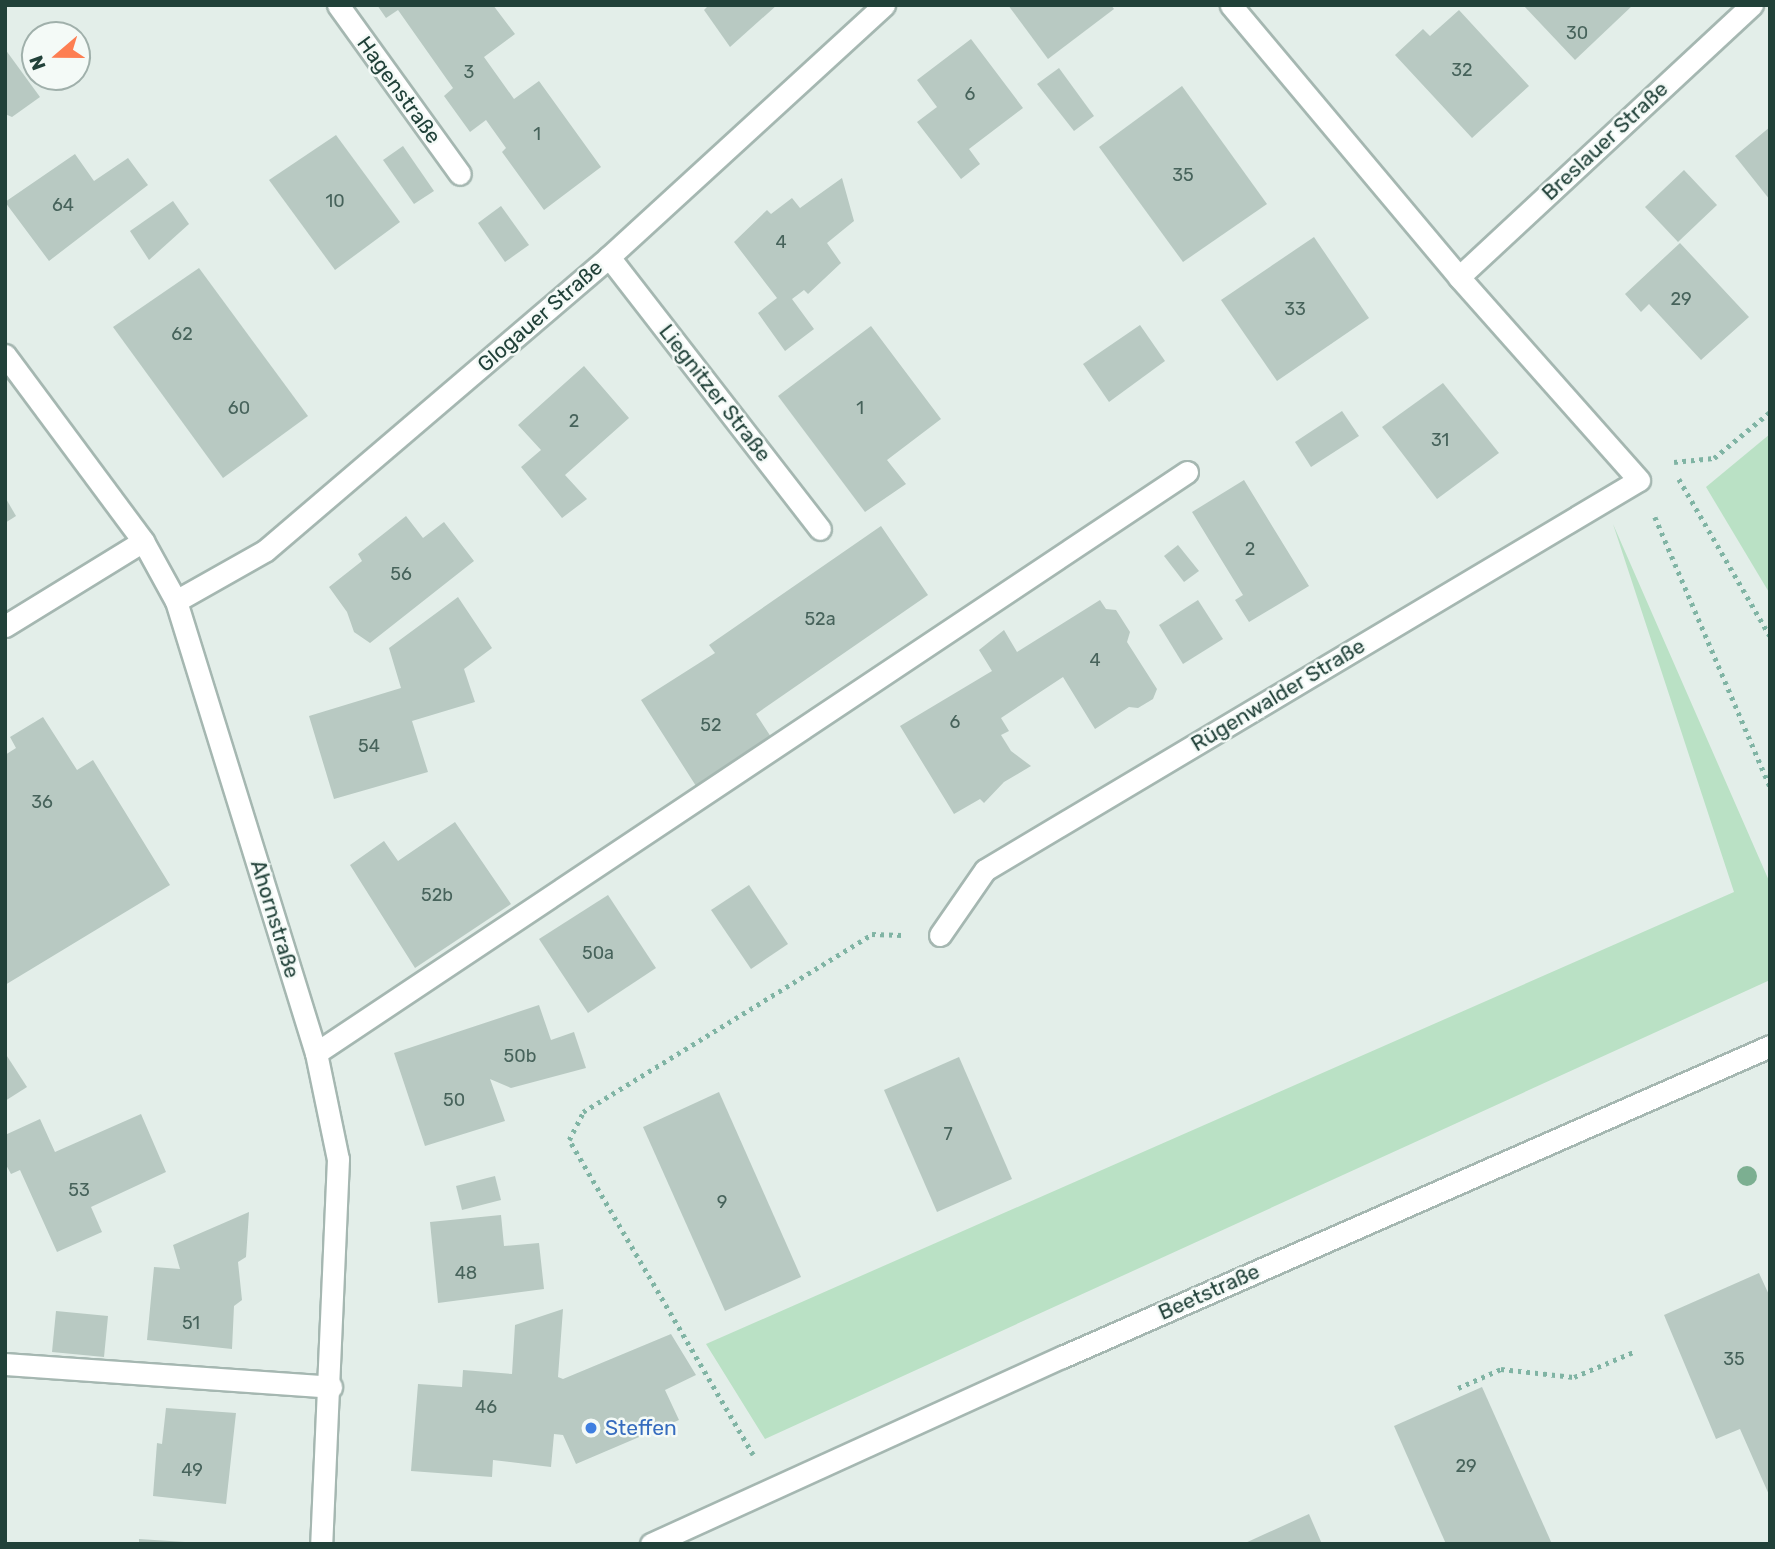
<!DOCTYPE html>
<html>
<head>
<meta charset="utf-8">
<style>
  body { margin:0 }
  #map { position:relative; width:1775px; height:1549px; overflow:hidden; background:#e3eee9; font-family:Rubik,sans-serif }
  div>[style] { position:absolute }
  .green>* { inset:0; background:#bae1c5 }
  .building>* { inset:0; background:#b8c9c2 }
  .path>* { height:4.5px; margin-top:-2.25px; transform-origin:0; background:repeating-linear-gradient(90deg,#80b4a4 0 3.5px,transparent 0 8.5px) }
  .roads { filter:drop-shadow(2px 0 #a5b7b1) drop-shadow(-2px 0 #a5b7b1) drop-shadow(0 2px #a5b7b1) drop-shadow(0 -2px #a5b7b1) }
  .service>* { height:21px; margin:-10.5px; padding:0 10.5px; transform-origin:10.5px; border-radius:10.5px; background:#fff }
  .minor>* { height:21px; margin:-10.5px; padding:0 10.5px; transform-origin:10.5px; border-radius:10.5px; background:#fff }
  .secondary>* { height:21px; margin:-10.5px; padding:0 10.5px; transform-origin:10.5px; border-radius:10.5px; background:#fff }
  .trees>* { width:20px; height:20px; margin:-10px; border-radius:50%; background:#7caf91 }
  .dots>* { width:19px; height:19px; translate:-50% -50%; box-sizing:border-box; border:4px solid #f4faf7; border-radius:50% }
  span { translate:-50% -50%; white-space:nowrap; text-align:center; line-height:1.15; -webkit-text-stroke:5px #f4faf7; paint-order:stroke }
  .number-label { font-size:18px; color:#47635b }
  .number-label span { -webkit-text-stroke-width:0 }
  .street-label { font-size:21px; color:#214139 }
  .shop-label { font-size:21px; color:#366cbe }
  .left { translate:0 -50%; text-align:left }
  .frame { position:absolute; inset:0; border:7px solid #214139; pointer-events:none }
  .north { position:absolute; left:21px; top:21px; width:70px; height:70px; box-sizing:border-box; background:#f4faf7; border:2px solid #a0b0ab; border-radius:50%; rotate:250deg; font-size:19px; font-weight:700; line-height:28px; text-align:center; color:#214139 }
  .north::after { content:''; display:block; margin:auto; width:24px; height:32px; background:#fd7e52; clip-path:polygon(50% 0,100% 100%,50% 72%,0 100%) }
</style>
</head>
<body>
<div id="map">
  <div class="green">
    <div style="clip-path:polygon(1770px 434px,1770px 594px,1706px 487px)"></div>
    <div style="clip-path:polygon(1613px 524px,1770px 883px,1770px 980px,765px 1439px,706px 1344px,1734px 892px)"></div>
  </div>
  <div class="building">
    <div style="clip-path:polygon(377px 5px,493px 5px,515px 34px,484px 57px,514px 99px,539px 81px,601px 167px,544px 210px,502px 152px,506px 148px,486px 120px,470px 132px,444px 96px,453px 88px,398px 10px,386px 18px)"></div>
    <div style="clip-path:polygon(709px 5px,777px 5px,730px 47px,704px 10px)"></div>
    <div style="clip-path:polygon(1008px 5px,1111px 5px,1114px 9px,1048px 59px)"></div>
    <div style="clip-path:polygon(1523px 5px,1633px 5px,1575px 60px)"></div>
    <div style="clip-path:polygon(1459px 10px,1529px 86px,1472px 138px,1395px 55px,1423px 29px,1430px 36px)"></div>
    <div style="clip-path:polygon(971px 39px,1023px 108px,969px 149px,980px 164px,961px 179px,917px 122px,937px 107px,917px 80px)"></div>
    <div style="clip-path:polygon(5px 49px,40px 97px,12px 117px,5px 114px)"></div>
    <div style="clip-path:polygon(1059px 68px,1094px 116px,1074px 131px,1037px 84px)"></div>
    <div style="clip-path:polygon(1182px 86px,1267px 204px,1183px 262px,1099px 147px)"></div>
    <div style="clip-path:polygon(1770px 127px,1770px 200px,1735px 156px)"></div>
    <div style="clip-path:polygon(336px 135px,400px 222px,335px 270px,269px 180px)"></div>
    <div style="clip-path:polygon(403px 146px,434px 191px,414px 204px,383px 160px)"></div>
    <div style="clip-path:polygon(75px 154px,94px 181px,128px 158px,148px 185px,49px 261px,5px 202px)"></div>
    <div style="clip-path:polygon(1684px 170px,1717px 205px,1678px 242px,1645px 207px)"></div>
    <div style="clip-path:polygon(842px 178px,854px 221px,827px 243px,841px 263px,808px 294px,804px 290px,792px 299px,814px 329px,785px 351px,758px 313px,777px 298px,734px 242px,767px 210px,771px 214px,792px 198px,800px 208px)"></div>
    <div style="clip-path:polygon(173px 201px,189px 224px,149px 260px,130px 231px)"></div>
    <div style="clip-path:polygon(501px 206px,529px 245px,505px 262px,478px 223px)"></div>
    <div style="clip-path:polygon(1314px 237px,1369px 318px,1277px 381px,1221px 300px)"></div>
    <div style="clip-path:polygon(1680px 243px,1749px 317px,1701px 360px,1649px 304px,1641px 312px,1625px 294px)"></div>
    <div style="clip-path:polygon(199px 268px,308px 416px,223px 478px,113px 327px)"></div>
    <div style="clip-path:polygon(1140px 325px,1165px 361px,1109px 402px,1083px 364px)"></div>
    <div style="clip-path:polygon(871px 326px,941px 419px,887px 460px,906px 484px,865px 512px,778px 396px)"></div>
    <div style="clip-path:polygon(584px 366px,629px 418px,565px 475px,587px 499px,562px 518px,521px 467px,541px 450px,518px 425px)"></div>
    <div style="clip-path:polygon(1443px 383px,1499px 453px,1437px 499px,1382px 427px)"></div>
    <div style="clip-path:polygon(1342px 411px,1359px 436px,1311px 467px,1295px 442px)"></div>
    <div style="clip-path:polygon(1244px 480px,1309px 586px,1249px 622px,1235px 600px,1243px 595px,1192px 512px)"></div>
    <div style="clip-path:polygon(5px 497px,16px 516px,5px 523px)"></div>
    <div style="clip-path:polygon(406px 516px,423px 538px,444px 522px,474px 561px,370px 643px,354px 632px,347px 612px,329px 587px,362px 561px,358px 554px)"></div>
    <div style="clip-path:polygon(881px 526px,928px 595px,756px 714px,771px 737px,696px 786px,641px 700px,715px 653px,709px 645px)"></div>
    <div style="clip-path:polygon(1178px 545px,1199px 571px,1184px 582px,1164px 556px)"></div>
    <div style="clip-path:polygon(458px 597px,492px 648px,464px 669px,475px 702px,412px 721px,428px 772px,334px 799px,309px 716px,401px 688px,389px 648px)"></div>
    <div style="clip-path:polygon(1100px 600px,1106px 609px,1116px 610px,1130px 632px,1127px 642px,1157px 689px,1153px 699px,1138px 708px,1129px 707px,1095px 729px,1063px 677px,1001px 718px,1009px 731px,1001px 735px,1011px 751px,1031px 766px,1004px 782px,984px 803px,980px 799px,954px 814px,900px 726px,992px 671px,979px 650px,1004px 630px,1017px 652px)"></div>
    <div style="clip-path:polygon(1198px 600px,1223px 639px,1183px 664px,1159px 625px)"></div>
    <div style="clip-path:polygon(43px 717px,77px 770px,93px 760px,170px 885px,5px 985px,5px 755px,16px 748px,10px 737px)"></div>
    <div style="clip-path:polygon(455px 822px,511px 904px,415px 968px,350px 865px,384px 841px,398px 861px)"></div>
    <div style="clip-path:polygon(749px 885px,788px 944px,751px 969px,711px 910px)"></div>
    <div style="clip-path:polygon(608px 895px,656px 968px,588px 1013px,539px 939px)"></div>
    <div style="clip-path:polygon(539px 1005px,551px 1040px,574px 1032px,586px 1068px,511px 1088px,490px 1079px,505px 1121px,425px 1146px,394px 1053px)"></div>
    <div style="clip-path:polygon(5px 1053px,27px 1087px,5px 1101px)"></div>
    <div style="clip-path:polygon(959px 1057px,1012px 1179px,937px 1212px,884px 1090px)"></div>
    <div style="clip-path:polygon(719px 1092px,801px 1277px,725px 1311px,643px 1127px)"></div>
    <div style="clip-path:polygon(141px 1114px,166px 1172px,91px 1207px,102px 1232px,57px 1252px,20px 1170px,11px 1174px,5px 1163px,5px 1135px,40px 1119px,55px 1152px)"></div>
    <div style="clip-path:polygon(495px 1176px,501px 1200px,462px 1210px,456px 1186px)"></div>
    <div style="clip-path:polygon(249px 1212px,246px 1257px,238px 1262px,242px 1300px,234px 1306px,232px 1349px,147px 1340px,154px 1267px,180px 1269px,173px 1245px)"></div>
    <div style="clip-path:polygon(501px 1215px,504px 1246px,539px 1243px,544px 1289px,438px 1303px,430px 1222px)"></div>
    <div style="clip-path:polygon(1759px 1273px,1770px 1297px,1770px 1497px,1740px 1429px,1716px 1439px,1664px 1315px)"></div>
    <div style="clip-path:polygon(563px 1309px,558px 1377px,563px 1379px,671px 1334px,696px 1375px,665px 1390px,679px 1420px,576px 1464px,563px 1435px,554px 1434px,551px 1467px,493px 1460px,492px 1477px,411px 1471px,418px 1384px,462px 1387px,463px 1370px,512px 1374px,515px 1325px)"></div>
    <div style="clip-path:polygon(56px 1311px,108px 1316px,104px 1357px,52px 1352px)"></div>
    <div style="clip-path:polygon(1482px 1387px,1552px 1544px,1446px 1544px,1394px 1426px)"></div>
    <div style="clip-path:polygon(166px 1408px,236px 1413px,226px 1504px,153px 1496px,157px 1443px,162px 1444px)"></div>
    <div style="clip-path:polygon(1309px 1514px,1322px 1544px,1243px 1544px)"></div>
    <div style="clip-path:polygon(139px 1539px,185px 1542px,185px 1544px,139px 1544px)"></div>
  </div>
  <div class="path">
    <div style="left:1674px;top:462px;width:40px;rotate:-5.7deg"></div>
    <div style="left:1714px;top:458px;width:72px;rotate:-39.4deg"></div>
    <div style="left:1679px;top:479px;width:181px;rotate:59.9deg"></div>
    <div style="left:1655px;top:517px;width:293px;rotate:66.9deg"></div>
    <div style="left:1458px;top:1388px;width:47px;rotate:-23.8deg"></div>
    <div style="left:1501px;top:1369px;width:73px;rotate:6.3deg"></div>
    <div style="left:1574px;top:1377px;width:67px;rotate:-22.8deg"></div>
    <div style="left:753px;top:1455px;width:365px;rotate:-120.3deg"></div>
    <div style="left:569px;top:1140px;width:31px;rotate:-63deg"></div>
    <div style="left:583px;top:1112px;width:339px;rotate:-31.6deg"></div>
    <div style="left:872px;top:934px;width:30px;rotate:2deg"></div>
  </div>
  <div class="roads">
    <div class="service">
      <div style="left:316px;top:1053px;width:1047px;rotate:-33.71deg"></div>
      <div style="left:5px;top:1364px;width:327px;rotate:4deg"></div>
    </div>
    <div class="minor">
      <div style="left:338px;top:5px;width:208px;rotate:54.2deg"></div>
      <div style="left:609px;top:257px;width:344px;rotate:52.2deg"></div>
      <div style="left:1459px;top:277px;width:400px;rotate:-42.9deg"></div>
      <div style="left:5px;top:355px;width:232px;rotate:53.4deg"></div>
      <div style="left:143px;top:541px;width:68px;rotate:61.2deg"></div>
      <div style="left:176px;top:601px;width:473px;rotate:72.8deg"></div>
      <div style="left:316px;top:1053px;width:108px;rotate:78.3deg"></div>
      <div style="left:338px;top:1159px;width:385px;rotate:92.5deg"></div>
      <div style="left:176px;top:601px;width:103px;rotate:-29.5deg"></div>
      <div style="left:266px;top:550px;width:451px;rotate:-40.5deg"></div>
      <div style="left:609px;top:257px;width:373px;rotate:-42.5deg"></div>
      <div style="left:5px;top:626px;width:162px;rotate:-31.6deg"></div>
      <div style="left:940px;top:935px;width:79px;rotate:-55.3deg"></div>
      <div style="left:985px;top:870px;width:761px;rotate:-30.81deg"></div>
      <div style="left:1639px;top:480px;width:271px;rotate:-131.6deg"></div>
      <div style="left:1459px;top:277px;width:355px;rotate:-130deg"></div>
    </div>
    <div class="secondary">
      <div style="left:651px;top:1544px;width:452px;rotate:-24.5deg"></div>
      <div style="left:1062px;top:1357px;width:773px;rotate:-23.71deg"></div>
    </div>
  </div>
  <div class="trees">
    <div style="left:1747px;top:1176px"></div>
  </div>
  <div class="dots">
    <div style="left:591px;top:1428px;background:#3f7fe0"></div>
  </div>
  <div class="number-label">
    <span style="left:1577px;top:33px">30</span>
    <span style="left:1462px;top:70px">32</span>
    <span style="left:469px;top:72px">3</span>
    <span style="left:970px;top:94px">6</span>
    <span style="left:537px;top:134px">1</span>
    <span style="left:1183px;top:175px">35</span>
    <span style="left:335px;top:201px">10</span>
    <span style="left:63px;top:205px">64</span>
    <span style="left:781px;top:242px">4</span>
    <span style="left:1681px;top:299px">29</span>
    <span style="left:1295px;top:309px">33</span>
    <span style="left:182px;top:334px">62</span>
    <span style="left:239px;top:408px">60</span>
    <span style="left:860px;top:408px">1</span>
    <span style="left:574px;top:421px">2</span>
    <span style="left:1440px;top:440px">31</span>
    <span style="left:1250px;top:549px">2</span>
    <span style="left:401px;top:574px">56</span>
    <span style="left:820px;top:619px">52a</span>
    <span style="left:1095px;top:660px">4</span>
    <span style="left:955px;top:722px">6</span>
    <span style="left:711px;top:725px">52</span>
    <span style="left:369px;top:746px">54</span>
    <span style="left:42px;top:802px">36</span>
    <span style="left:437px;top:895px">52b</span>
    <span style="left:598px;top:953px">50a</span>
    <span style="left:520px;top:1056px">50b</span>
    <span style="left:454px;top:1100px">50</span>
    <span style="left:948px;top:1134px">7</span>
    <span style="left:79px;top:1190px">53</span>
    <span style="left:722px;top:1202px">9</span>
    <span style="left:466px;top:1273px">48</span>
    <span style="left:191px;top:1323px">51</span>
    <span style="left:1734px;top:1359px">35</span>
    <span style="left:486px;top:1407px">46</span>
    <span style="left:1466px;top:1466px">29</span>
    <span style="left:192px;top:1470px">49</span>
  </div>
  <div class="street-label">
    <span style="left:399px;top:90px;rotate:54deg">Hagenstraße</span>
    <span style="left:1605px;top:141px;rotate:-43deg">Breslauer Straße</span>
    <span style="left:540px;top:316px;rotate:-41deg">Glogauer Straße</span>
    <span style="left:715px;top:393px;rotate:52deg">Liegnitzer Straße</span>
    <span style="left:1278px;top:695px;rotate:-31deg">Rügenwalder Straße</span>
    <span style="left:275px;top:919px;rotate:73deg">Ahornstraße</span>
    <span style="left:1209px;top:1292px;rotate:-24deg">Beetstraße</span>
  </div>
  <div class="shop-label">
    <span class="left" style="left:605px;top:1428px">Steffen</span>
  </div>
  <div class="frame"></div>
  <div class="north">N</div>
</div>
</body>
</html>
